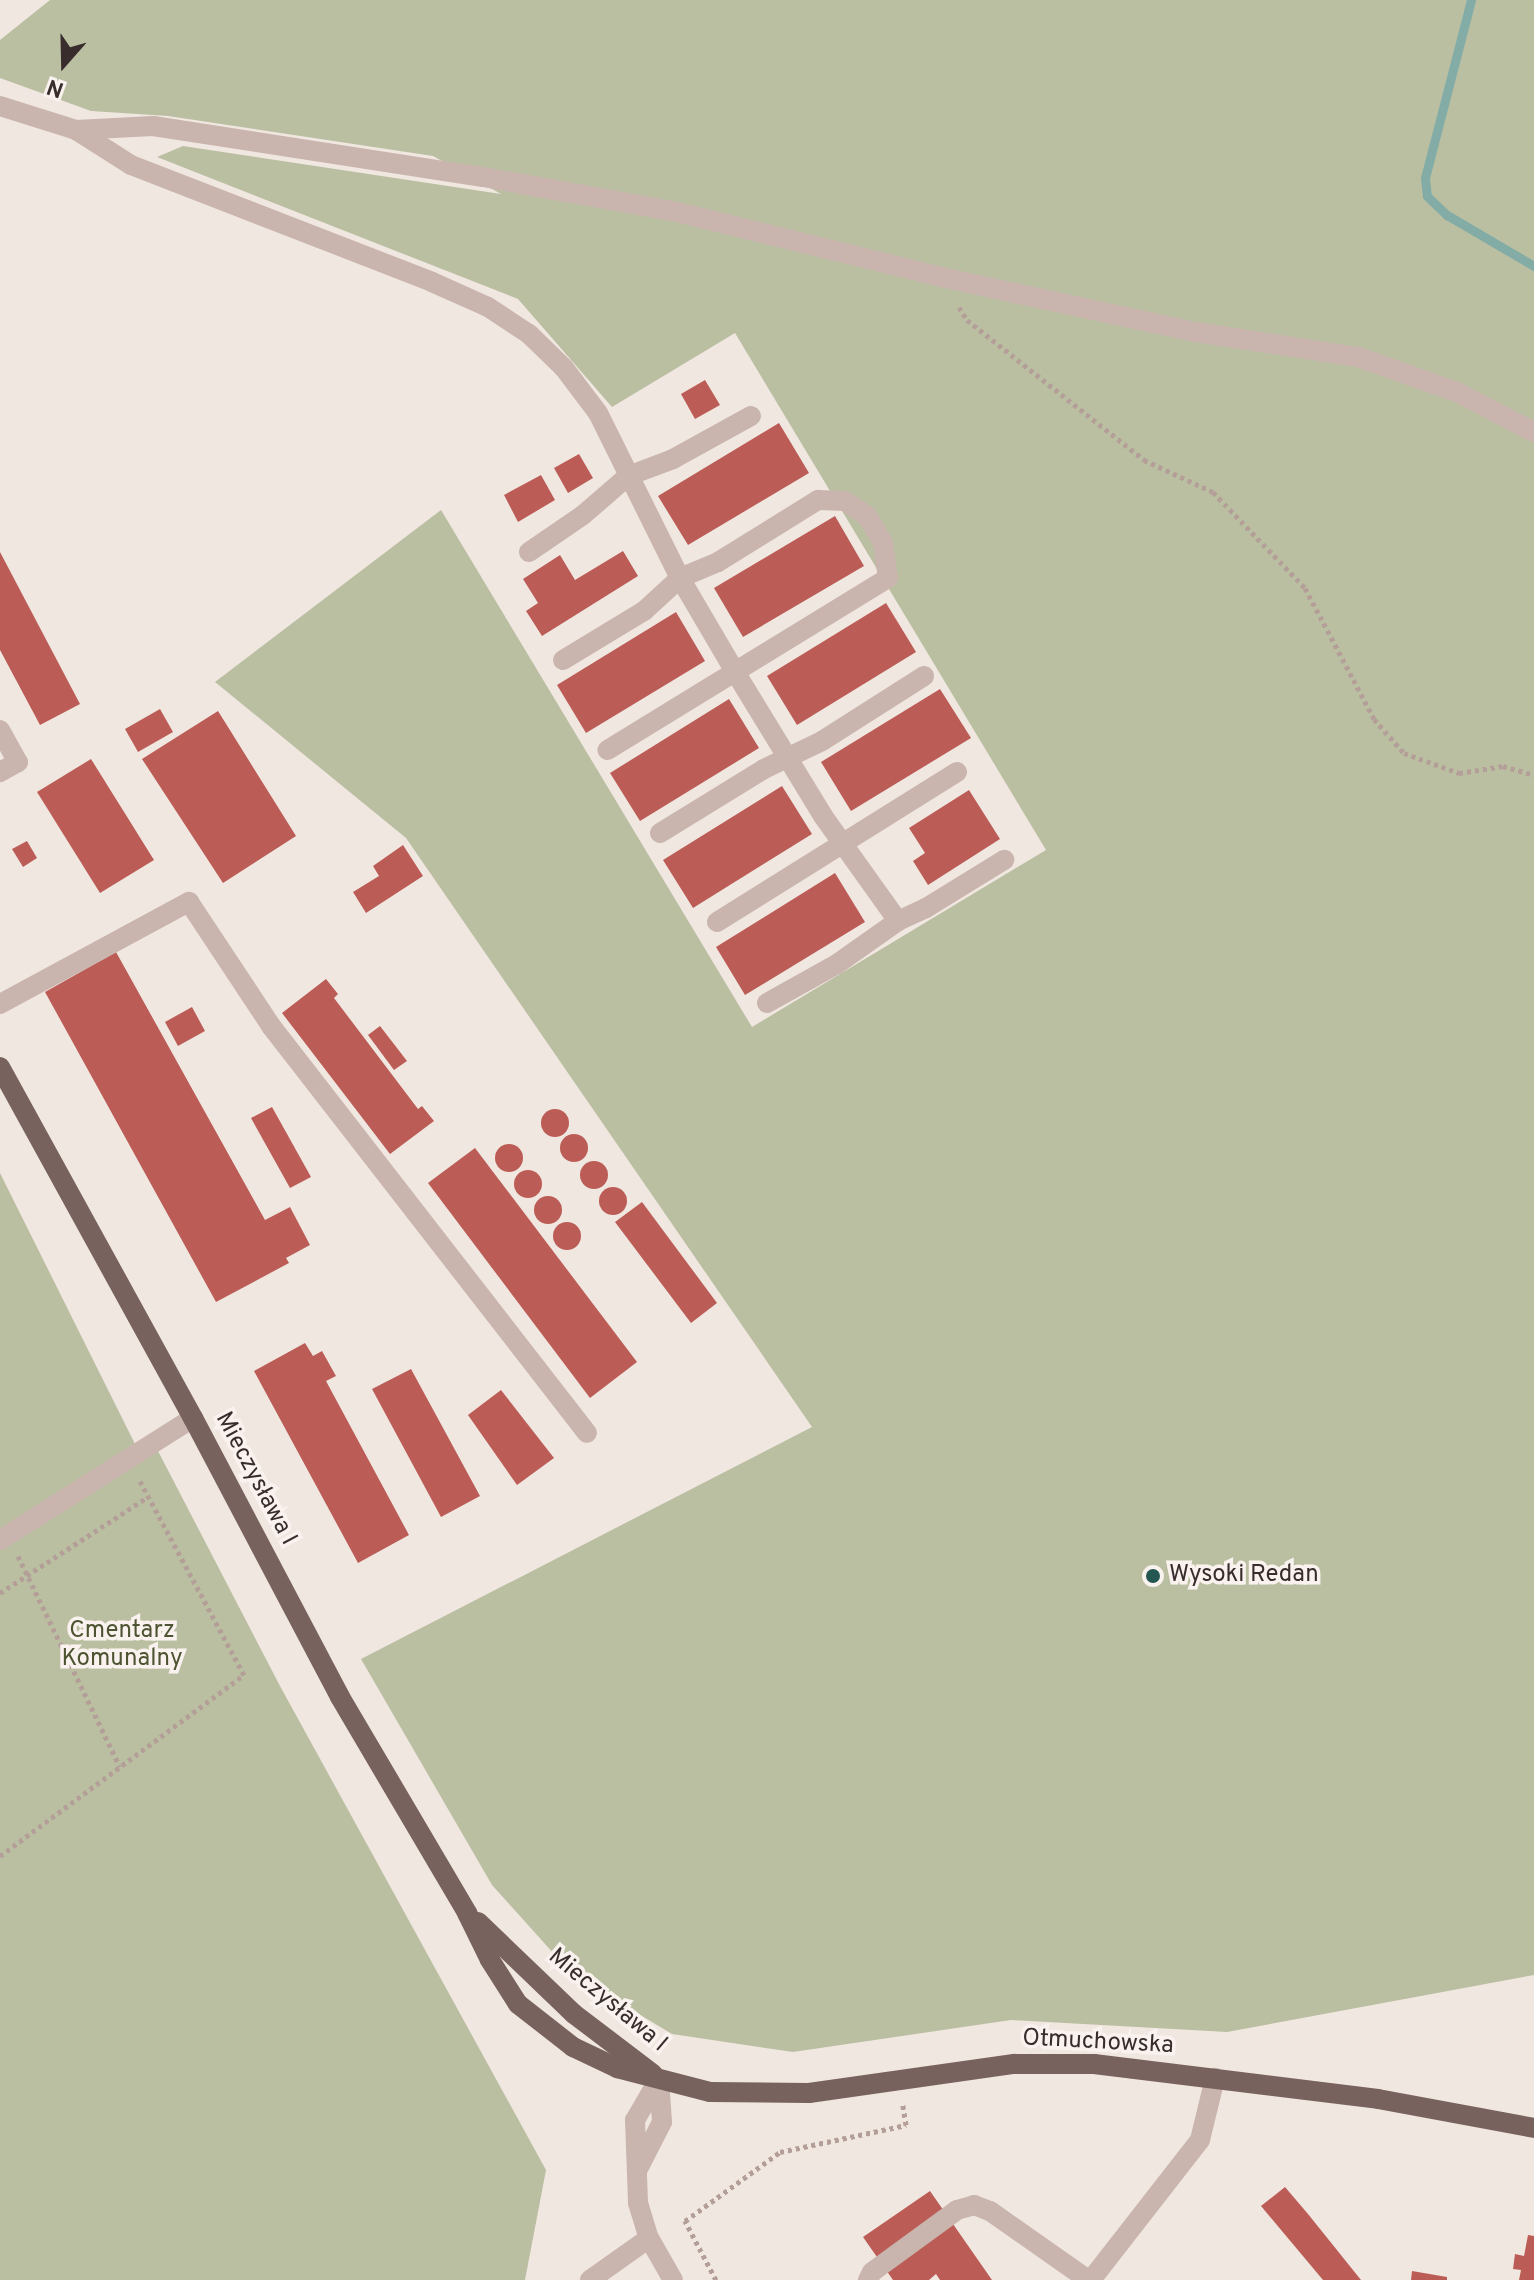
<!DOCTYPE html>
<html>
<head>
<meta charset="utf-8">
<style>
  body { margin:0 }
  #map { position:relative; width:1534px; height:2280px; overflow:hidden; background:#f1e7e1; font-family:Overpass,sans-serif }
  div>[style] { position:absolute }
  .green>* { inset:0; background:#bbbfa2 }
  .stream>* { height:9px; margin:-4.5px; padding:0 4.5px; transform-origin:4.5px; border-radius:4.5px; background:#83aca6 }
  .building>* { inset:0; background:#bb5d56 }
  .round { border-radius:50% }
  .path>* { height:5px; margin-top:-2.5px; transform-origin:0; background:repeating-linear-gradient(90deg,#b49f98 0 4px,transparent 0 8px) }
  .minor>* { height:20px; margin:-10px; padding:0 10px; transform-origin:10px; border-radius:10px; background:#c9b5ae }
  .major>* { height:20px; margin:-10px; padding:0 10px; transform-origin:10px; border-radius:10px; background:#78625e }
  .dots>* { width:22px; height:22px; translate:-50% -50%; box-sizing:border-box; border:4px solid #f9f2ee; border-radius:50% }
  span { translate:-50% -50%; white-space:nowrap; text-align:center; line-height:1.15; -webkit-text-stroke:7px #f9f2ee; paint-order:stroke }
  .street-label { font-size:24px; color:#382d2c }
  .poi-label { font-size:24px; color:#382d2c }
  .left { translate:0 -50%; text-align:left }
  .park-label { font-size:24px; color:#4e5432 }
  .north { position:absolute; left:24px; top:24px; width:80px; height:80px; -webkit-text-stroke:6px #f9f2ee; paint-order:stroke; rotate:200deg; font-size:22px; font-weight:700; line-height:32px; text-align:center; color:#382d2c }
  .north::after { content:''; display:block; margin:auto; width:28px; height:36px; background:#382d2c; clip-path:polygon(50% 0,100% 100%,50% 72%,0 100%) }
</style>
</head>
<body>
<div id="map">
  <div class="green">
    <div style="clip-path:polygon(50px 0,1534px 0,1534px 1975px,1227px 2032px,1011px 2020px,793px 2052px,672px 2034px,572px 1974px,492px 1885px,361px 1659px,812px 1427px,406px 838px,215px 682px,441px 510px,752px 1027px,1046px 850px,735px 333px,612px 407px,518px 299px,157px 157px,183px 146px,501px 194px,433px 156px,168px 116px,91px 111px,0 78px,0 40px)"></div>
    <div style="clip-path:polygon(0 1173px,142px 1458px,158px 1451px,280px 1686px,546px 2170px,525px 2280px,0 2280px)"></div>
  </div>
  <div class="stream">
    <div style="left:1471px;top:0;width:184px;rotate:104.5deg"></div>
    <div style="left:1425px;top:178px;width:18px;rotate:84deg"></div>
    <div style="left:1427px;top:196px;width:28px;rotate:44deg"></div>
    <div style="left:1447px;top:215px;width:101px;rotate:30.4deg"></div>
  </div>
  <div class="building">
    <div style="clip-path:polygon(705px 380px,720px 405px,695px 419px,681px 394px)"></div>
    <div style="clip-path:polygon(779px 423px,809px 473px,688px 545px,658px 496px)"></div>
    <div style="clip-path:polygon(579px 454px,593px 478px,568px 493px,554px 468px)"></div>
    <div style="clip-path:polygon(541px 475px,555px 500px,518px 522px,504px 495px)"></div>
    <div style="clip-path:polygon(835px 516px,864px 566px,743px 637px,714px 588px)"></div>
    <div style="clip-path:polygon(623px 551px,638px 576px,542px 636px,526px 611px,538px 603px,523px 579px,560px 555px,575px 580px)"></div>
    <div style="clip-path:polygon(0 552px,80px 704px,40px 725px,0 650px)"></div>
    <div style="clip-path:polygon(886px 603px,916px 652px,797px 725px,767px 676px)"></div>
    <div style="clip-path:polygon(676px 612px,705px 661px,586px 733px,557px 685px)"></div>
    <div style="clip-path:polygon(940px 689px,971px 738px,851px 811px,821px 762px)"></div>
    <div style="clip-path:polygon(729px 699px,759px 748px,640px 821px,610px 773px)"></div>
    <div style="clip-path:polygon(160px 709px,173px 732px,138px 752px,125px 729px)"></div>
    <div style="clip-path:polygon(218px 711px,296px 836px,223px 883px,142px 759px)"></div>
    <div style="clip-path:polygon(91px 759px,154px 860px,100px 893px,37px 792px)"></div>
    <div style="clip-path:polygon(782px 786px,812px 834px,693px 908px,663px 860px)"></div>
    <div style="clip-path:polygon(969px 790px,1000px 839px,928px 885px,913px 861px,925px 853px,909px 828px)"></div>
    <div style="clip-path:polygon(27px 841px,37px 858px,23px 867px,12px 849px)"></div>
    <div style="clip-path:polygon(403px 845px,423px 876px,366px 913px,353px 892px,379px 876px,373px 866px)"></div>
    <div style="clip-path:polygon(835px 873px,865px 922px,745px 995px,716px 947px)"></div>
    <div style="clip-path:polygon(116px 952px,265px 1220px,290px 1207px,310px 1245px,286px 1258px,289px 1263px,216px 1302px,45px 992px)"></div>
    <div style="clip-path:polygon(326px 979px,338px 994px,334px 998px,418px 1109px,422px 1106px,434px 1121px,390px 1154px,282px 1013px)"></div>
    <div style="clip-path:polygon(192px 1007px,205px 1031px,178px 1046px,165px 1022px)"></div>
    <div style="clip-path:polygon(380px 1026px,407px 1061px,394px 1070px,368px 1035px)"></div>
    <div style="clip-path:polygon(272px 1107px,311px 1177px,290px 1188px,251px 1118px)"></div>
    <div class="round" style="left:541px;top:1109px;width:28px;height:28px"></div>
    <div class="round" style="left:560px;top:1134px;width:28px;height:28px"></div>
    <div class="round" style="left:495px;top:1144px;width:28px;height:28px"></div>
    <div style="clip-path:polygon(475px 1148px,637px 1362px,590px 1398px,428px 1183px)"></div>
    <div class="round" style="left:580px;top:1161px;width:28px;height:28px"></div>
    <div class="round" style="left:514px;top:1170px;width:28px;height:28px"></div>
    <div class="round" style="left:599px;top:1187px;width:28px;height:28px"></div>
    <div class="round" style="left:534px;top:1196px;width:28px;height:28px"></div>
    <div style="clip-path:polygon(642px 1202px,717px 1303px,691px 1323px,615px 1222px)"></div>
    <div class="round" style="left:553px;top:1222px;width:28px;height:28px"></div>
    <div style="clip-path:polygon(305px 1343px,313px 1356px,322px 1351px,336px 1376px,326px 1381px,409px 1535px,358px 1563px,254px 1371px)"></div>
    <div style="clip-path:polygon(411px 1369px,480px 1496px,441px 1517px,372px 1389px)"></div>
    <div style="clip-path:polygon(501px 1390px,554px 1458px,517px 1485px,468px 1415px)"></div>
    <div style="clip-path:polygon(1285px 2187px,1308px 2214px,1361px 2280px,1323px 2280px,1261px 2206px)"></div>
    <div style="clip-path:polygon(930px 2191px,992px 2280px,940px 2280px,936px 2274px,929px 2280px,893px 2280px,863px 2237px)"></div>
    <div style="clip-path:polygon(1528px 2235px,1534px 2236px,1534px 2280px,1519px 2280px,1521px 2270px,1513px 2269px,1515px 2254px,1524px 2256px)"></div>
    <div style="clip-path:polygon(1412px 2271px,1447px 2277px,1447px 2280px,1411px 2280px)"></div>
  </div>
  <div class="path">
    <div style="left:959px;top:307px;width:15px;rotate:58deg"></div>
    <div style="left:967px;top:320px;width:226px;rotate:38.3deg"></div>
    <div style="left:1144px;top:460px;width:76px;rotate:24.9deg"></div>
    <div style="left:1213px;top:492px;width:133px;rotate:46.2deg"></div>
    <div style="left:1305px;top:588px;width:148px;rotate:62.2deg"></div>
    <div style="left:1374px;top:719px;width:45px;rotate:48.6deg"></div>
    <div style="left:1404px;top:753px;width:59px;rotate:20deg"></div>
    <div style="left:1459px;top:773px;width:45px;rotate:-9deg"></div>
    <div style="left:1503px;top:766px;width:32px;rotate:16deg"></div>
    <div style="left:18px;top:1556px;width:234px;rotate:64.2deg"></div>
    <div style="left:0;top:1593px;width:176px;rotate:-33deg"></div>
    <div style="left:0;top:1856px;width:304px;rotate:-36.6deg"></div>
    <div style="left:244px;top:1675px;width:220px;rotate:-118.2deg"></div>
    <div style="left:716px;top:2280px;width:67px;rotate:-117.7deg"></div>
    <div style="left:685px;top:2221px;width:117px;rotate:-36deg"></div>
    <div style="left:780px;top:2152px;width:129px;rotate:-12.1deg"></div>
    <div style="left:906px;top:2125px;width:20px;rotate:-99deg"></div>
  </div>
  <div class="minor">
    <div style="left:0;top:106px;width:80px;rotate:17.5deg"></div>
    <div style="left:76px;top:130px;width:77px;rotate:-3deg"></div>
    <div style="left:153px;top:126px;width:334px;rotate:8.8deg"></div>
    <div style="left:483px;top:177px;width:197px;rotate:10.2deg"></div>
    <div style="left:677px;top:212px;width:272px;rotate:13.8deg"></div>
    <div style="left:941px;top:277px;width:261px;rotate:12.2deg"></div>
    <div style="left:1196px;top:332px;width:164px;rotate:8.8deg"></div>
    <div style="left:1358px;top:357px;width:105px;rotate:19.5deg"></div>
    <div style="left:1457px;top:392px;width:87px;rotate:27.5deg"></div>
    <div style="left:76px;top:130px;width:65px;rotate:32.5deg"></div>
    <div style="left:131px;top:165px;width:323px;rotate:21.2deg"></div>
    <div style="left:432px;top:282px;width:61px;rotate:24.1deg"></div>
    <div style="left:488px;top:307px;width:49px;rotate:33.4deg"></div>
    <div style="left:529px;top:334px;width:49px;rotate:44.2deg"></div>
    <div style="left:564px;top:368px;width:56px;rotate:52.9deg"></div>
    <div style="left:598px;top:413px;width:184px;rotate:63.6deg"></div>
    <div style="left:680px;top:578px;width:107px;rotate:59.6deg"></div>
    <div style="left:734px;top:670px;width:171px;rotate:58.6deg"></div>
    <div style="left:823px;top:816px;width:129px;rotate:54.5deg"></div>
    <div style="left:529px;top:552px;width:65px;rotate:-34.4deg"></div>
    <div style="left:583px;top:515px;width:60px;rotate:-40.9deg"></div>
    <div style="left:628px;top:476px;width:48px;rotate:-20.7deg"></div>
    <div style="left:673px;top:459px;width:89px;rotate:-28.9deg"></div>
    <div style="left:563px;top:660px;width:95px;rotate:-31.2deg"></div>
    <div style="left:644px;top:611px;width:49px;rotate:-42.5deg"></div>
    <div style="left:680px;top:578px;width:41px;rotate:-22.8deg"></div>
    <div style="left:718px;top:562px;width:118px;rotate:-31.8deg"></div>
    <div style="left:818px;top:500px;width:27px;rotate:2deg"></div>
    <div style="left:845px;top:501px;width:27px;rotate:34deg"></div>
    <div style="left:867px;top:516px;width:31px;rotate:59deg"></div>
    <div style="left:883px;top:543px;width:35px;rotate:82deg"></div>
    <div style="left:888px;top:578px;width:329px;rotate:148.5deg"></div>
    <div style="left:0;top:730px;width:37px;rotate:61deg"></div>
    <div style="left:18px;top:762px;width:21px;rotate:151deg"></div>
    <div style="left:660px;top:833px;width:122px;rotate:-31.6deg"></div>
    <div style="left:764px;top:769px;width:64px;rotate:-25.8deg"></div>
    <div style="left:822px;top:741px;width:121px;rotate:-32.5deg"></div>
    <div style="left:717px;top:922px;width:283px;rotate:-32deg"></div>
    <div style="left:767px;top:1003px;width:80px;rotate:-29.1deg"></div>
    <div style="left:837px;top:964px;width:75px;rotate:-35.2deg"></div>
    <div style="left:898px;top:921px;width:31px;rotate:-25deg"></div>
    <div style="left:926px;top:908px;width:92px;rotate:-31.6deg"></div>
    <div style="left:0;top:1004px;width:215px;rotate:-28.4deg"></div>
    <div style="left:189px;top:902px;width:149px;rotate:56.5deg"></div>
    <div style="left:271px;top:1026px;width:515px;rotate:52.17deg"></div>
    <div style="left:0;top:1540px;width:228px;rotate:-32.3deg"></div>
    <div style="left:659px;top:2079px;width:48px;rotate:120.3deg"></div>
    <div style="left:635px;top:2120px;width:83px;rotate:87.9deg"></div>
    <div style="left:638px;top:2203px;width:37px;rotate:73deg"></div>
    <div style="left:649px;top:2238px;width:48px;rotate:60.3deg"></div>
    <div style="left:638px;top:2169px;width:53px;rotate:-62.9deg"></div>
    <div style="left:662px;top:2122px;width:43px;rotate:-94deg"></div>
    <div style="left:590px;top:2280px;width:72px;rotate:-35.4deg"></div>
    <div style="left:868px;top:2280px;width:9px;rotate:-63deg"></div>
    <div style="left:872px;top:2272px;width:105px;rotate:-36.1deg"></div>
    <div style="left:957px;top:2210px;width:18px;rotate:-16deg"></div>
    <div style="left:974px;top:2205px;width:17px;rotate:21deg"></div>
    <div style="left:990px;top:2211px;width:120px;rotate:35.1deg"></div>
    <div style="left:1091px;top:2280px;width:177px;rotate:-52.1deg"></div>
    <div style="left:1200px;top:2140px;width:64px;rotate:-76.4deg"></div>
  </div>
  <div class="major">
    <div style="left:0;top:1067px;width:401px;rotate:61.2deg"></div>
    <div style="left:193px;top:1418px;width:315px;rotate:62.2deg"></div>
    <div style="left:340px;top:1697px;width:251px;rotate:59.5deg"></div>
    <div style="left:467px;top:1913px;width:52px;rotate:63.9deg"></div>
    <div style="left:490px;top:1960px;width:52px;rotate:57.5deg"></div>
    <div style="left:518px;top:2004px;width:70px;rotate:38deg"></div>
    <div style="left:573px;top:2047px;width:49px;rotate:25.5deg"></div>
    <div style="left:617px;top:2068px;width:96px;rotate:14.5deg"></div>
    <div style="left:710px;top:2092px;width:99px;rotate:0.6deg"></div>
    <div style="left:809px;top:2093px;width:207px;rotate:-8.1deg"></div>
    <div style="left:1014px;top:2064px;width:80px"></div>
    <div style="left:1094px;top:2064px;width:286px;rotate:7deg"></div>
    <div style="left:1378px;top:2099px;width:159px;rotate:10.5deg"></div>
    <div style="left:478px;top:1922px;width:133px;rotate:43.8deg"></div>
    <div style="left:574px;top:2014px;width:99px;rotate:37.2deg"></div>
  </div>
  <div class="dots">
    <div style="left:1153px;top:1576px;background:#255651"></div>
  </div>
  <div class="street-label">
    <span style="left:255px;top:1479px;rotate:62deg">Mieczysława I</span>
    <span style="left:607px;top:2001px;rotate:40deg">Mieczysława I</span>
    <span style="left:1098px;top:2043px;rotate:3deg">Otmuchowska</span>
  </div>
  <div class="poi-label">
    <span class="left" style="left:1169px;top:1576px">Wysoki Redan</span>
  </div>
  <div class="park-label">
    <span style="left:122px;top:1646px">Cmentarz<br>Komunalny</span>
  </div>
  <div class="north">N</div>
</div>
</body>
</html>
